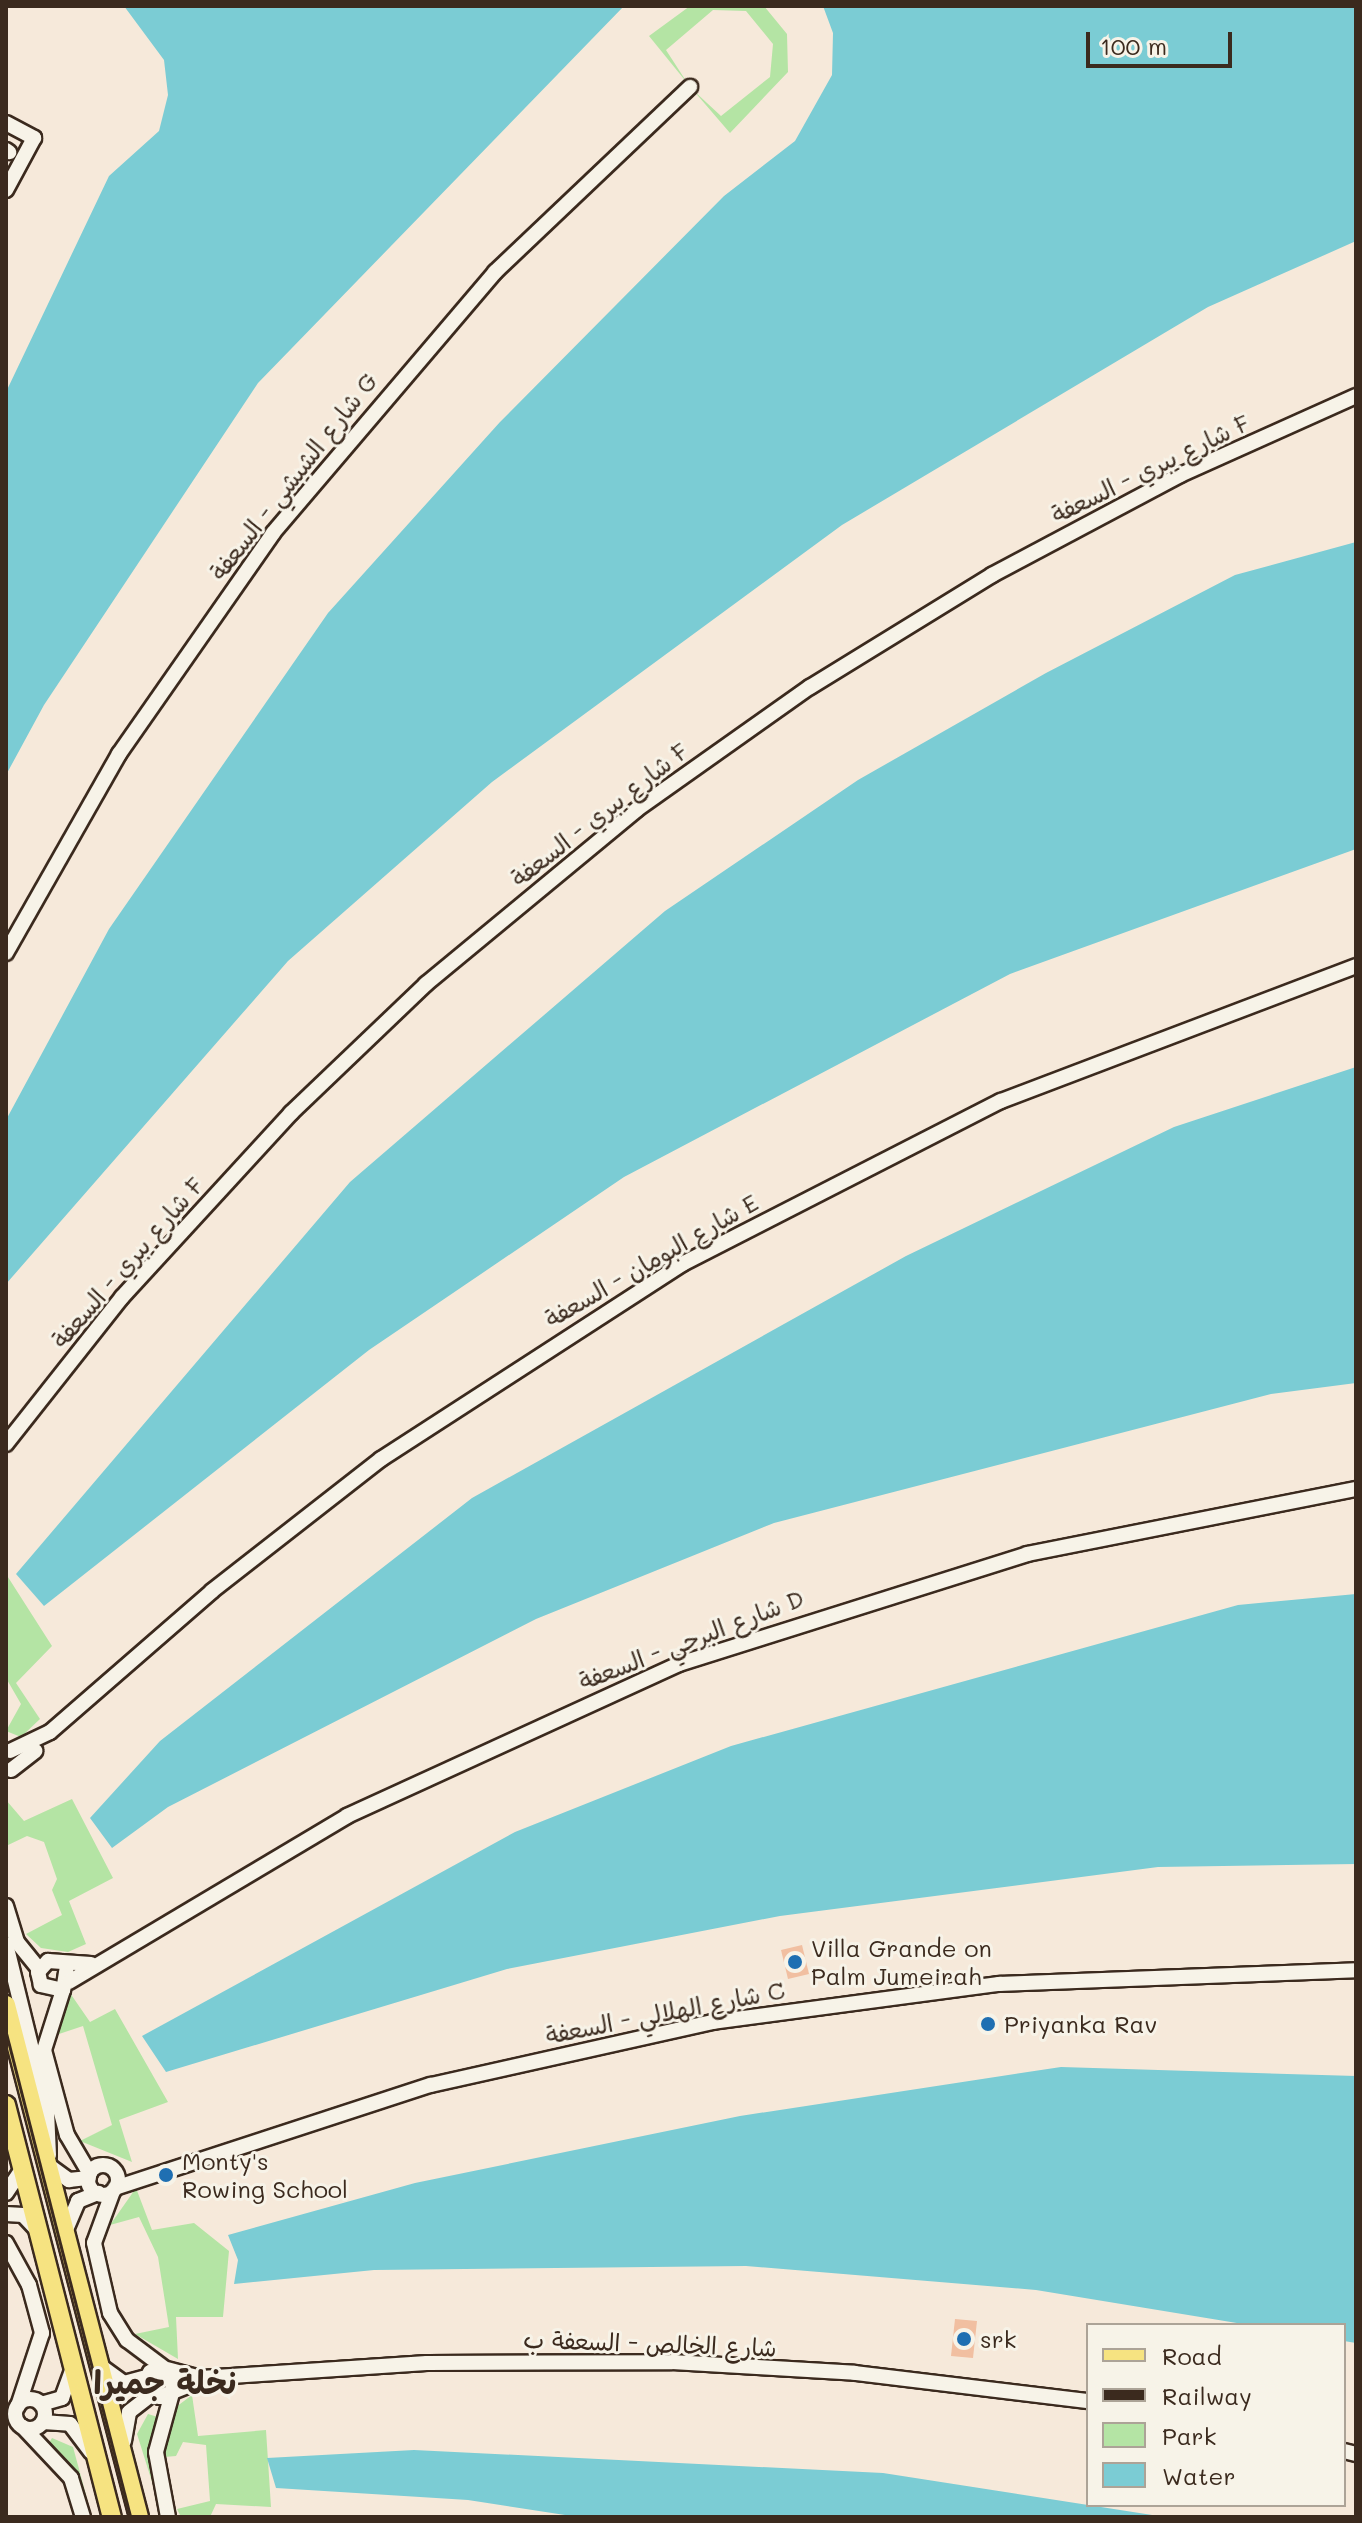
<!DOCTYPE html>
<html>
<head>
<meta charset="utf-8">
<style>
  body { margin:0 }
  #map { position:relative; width:1362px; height:2523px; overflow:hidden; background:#f6e9da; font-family:Mali,"Playpen Sans Arabic",sans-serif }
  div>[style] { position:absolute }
  .green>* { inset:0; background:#b4e4a4 }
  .water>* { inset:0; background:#7bccd4 }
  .building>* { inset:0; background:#f1bfa1 }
  .roads { filter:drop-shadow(2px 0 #3b2a1e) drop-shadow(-2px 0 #3b2a1e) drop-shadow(0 2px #3b2a1e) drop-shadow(0 -2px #3b2a1e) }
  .minor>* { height:14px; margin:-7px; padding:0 7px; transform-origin:7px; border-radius:7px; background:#f7f3e8 }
  .minor>.ring { margin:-7px; padding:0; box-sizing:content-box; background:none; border:14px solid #f7f3e8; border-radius:50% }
  .major>* { height:18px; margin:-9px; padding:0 9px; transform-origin:9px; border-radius:9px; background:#f6e381 }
  .rail>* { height:3px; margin:-1.5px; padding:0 1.5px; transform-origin:1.5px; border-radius:1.5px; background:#3b2a1e }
  .dots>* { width:22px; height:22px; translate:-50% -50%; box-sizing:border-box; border:4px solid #f7f3e8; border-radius:50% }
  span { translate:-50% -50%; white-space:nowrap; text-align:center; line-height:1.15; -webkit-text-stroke:6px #f7f3e8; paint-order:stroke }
  .street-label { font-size:24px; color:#3b2a1e }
  .poi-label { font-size:24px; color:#3b2a1e }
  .left { translate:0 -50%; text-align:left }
  .district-label { font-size:32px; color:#3b2a1e; font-weight:700 }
  .frame { position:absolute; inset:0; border:8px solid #3b2a1e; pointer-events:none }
  .legend { position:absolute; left:1086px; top:2323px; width:260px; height:184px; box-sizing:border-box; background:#f7f3e8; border:2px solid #aca397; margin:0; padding:10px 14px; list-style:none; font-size:24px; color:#3b2a1e }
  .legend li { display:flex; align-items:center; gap:16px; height:40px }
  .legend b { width:40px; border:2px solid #aca397 }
  .scale { position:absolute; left:1086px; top:32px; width:146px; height:36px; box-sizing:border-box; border:4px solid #3b2a1e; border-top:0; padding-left:10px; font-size:24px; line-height:28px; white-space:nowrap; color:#3b2a1e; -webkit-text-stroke:6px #f7f3e8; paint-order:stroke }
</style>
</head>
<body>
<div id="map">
  <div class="green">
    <div style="clip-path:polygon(690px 6px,764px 6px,787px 34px,788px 72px,730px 133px,693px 90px,721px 116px,770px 77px,773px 44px,746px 11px,713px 10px,666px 50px,688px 84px,649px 36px)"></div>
    <div style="clip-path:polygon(6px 1574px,52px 1646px,16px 1683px,40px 1719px,21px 1737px,6px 1731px,21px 1704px,6px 1678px)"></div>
    <div style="clip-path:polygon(72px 1799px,113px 1878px,69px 1901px,86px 1944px,68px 1952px,41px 1948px,26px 1934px,62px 1915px,52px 1890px,57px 1879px,44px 1842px,27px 1836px,6px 1846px,6px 1800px,24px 1821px)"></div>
    <div style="clip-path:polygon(70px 1993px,90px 2022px,115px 2009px,168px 2102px,119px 2120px,132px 2162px,80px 2141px,112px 2125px,83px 2026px,53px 2036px)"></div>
    <div style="clip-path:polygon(136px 2188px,152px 2230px,194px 2223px,229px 2251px,223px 2317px,176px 2317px,178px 2359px,135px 2334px,169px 2327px,158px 2257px,139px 2217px,110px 2225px)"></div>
    <div style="clip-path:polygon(192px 2395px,198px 2436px,266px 2430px,271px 2507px,216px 2504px,210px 2517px,180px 2515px,177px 2509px,210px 2501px,206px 2445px,183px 2442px,176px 2456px,164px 2457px,176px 2407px)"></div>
    <div style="clip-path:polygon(148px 2414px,161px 2418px,152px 2470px,163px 2517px,137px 2434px)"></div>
    <div style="clip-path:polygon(52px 2438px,73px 2447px,92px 2517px,46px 2448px)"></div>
  </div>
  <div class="water">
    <div style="clip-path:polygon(124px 6px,624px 6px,258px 383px,44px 705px,6px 775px,6px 392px,109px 176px,159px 131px,168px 95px,164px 60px)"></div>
    <div style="clip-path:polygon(823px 6px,1356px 6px,1356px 241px,1208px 307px,842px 525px,492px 782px,288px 961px,6px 1284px,6px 1120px,109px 929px,328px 613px,500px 422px,724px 196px,795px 141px,832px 75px,833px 33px)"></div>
    <div style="clip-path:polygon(1356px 542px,1356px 849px,1010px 974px,624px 1177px,369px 1350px,44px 1606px,16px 1574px,350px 1182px,665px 911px,858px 780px,1046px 673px,1235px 575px)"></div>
    <div style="clip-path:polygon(1356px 1067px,1356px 1383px,1271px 1394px,774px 1523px,536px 1619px,168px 1807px,112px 1848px,90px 1818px,160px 1741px,472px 1498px,906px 1256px,1174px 1127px)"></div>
    <div style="clip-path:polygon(1356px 1594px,1356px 1864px,1158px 1867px,780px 1916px,507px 1969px,166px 2072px,142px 2036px,515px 1832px,731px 1746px,1238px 1605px)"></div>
    <div style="clip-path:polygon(1061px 2067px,1356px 2076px,1356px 2343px,1344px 2341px,1344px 2325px,1249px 2325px,1036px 2290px,746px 2266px,374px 2270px,234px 2284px,238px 2260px,228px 2235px,415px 2183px,740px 2116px)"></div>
    <div style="clip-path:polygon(414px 2450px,883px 2473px,1165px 2517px,578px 2517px,468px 2500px,276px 2488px,267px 2458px)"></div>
  </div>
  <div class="building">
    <div style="clip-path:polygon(802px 1945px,809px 1974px,788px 1979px,781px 1950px)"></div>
    <div style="clip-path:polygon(955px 2319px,977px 2321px,973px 2358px,951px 2356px)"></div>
  </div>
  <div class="roads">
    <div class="minor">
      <div style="left:6px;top:123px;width:32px;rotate:28deg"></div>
      <div style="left:34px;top:138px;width:59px;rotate:118.3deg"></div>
      <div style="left:6px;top:150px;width:4px;rotate:34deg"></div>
      <div style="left:6px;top:953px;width:229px;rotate:-60.4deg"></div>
      <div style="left:119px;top:754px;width:269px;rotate:-55.1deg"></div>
      <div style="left:273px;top:533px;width:343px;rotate:-49.6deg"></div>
      <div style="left:495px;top:272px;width:269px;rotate:-43.5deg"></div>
      <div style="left:6px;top:1444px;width:187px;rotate:-51.7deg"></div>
      <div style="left:122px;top:1297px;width:250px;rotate:-47.4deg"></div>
      <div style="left:291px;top:1113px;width:187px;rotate:-43.7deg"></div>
      <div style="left:426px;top:984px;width:273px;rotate:-39.6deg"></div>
      <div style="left:636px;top:810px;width:213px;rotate:-35.3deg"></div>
      <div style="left:810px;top:687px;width:214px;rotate:-31.6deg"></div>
      <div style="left:992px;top:575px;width:213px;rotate:-28deg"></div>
      <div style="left:1180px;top:475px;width:193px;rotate:-24.2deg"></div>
      <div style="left:10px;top:1751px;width:44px;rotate:-25.4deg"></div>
      <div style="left:50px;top:1732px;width:215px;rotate:-41deg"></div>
      <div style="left:212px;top:1591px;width:214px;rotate:-38deg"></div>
      <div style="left:381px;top:1459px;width:359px;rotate:-32.9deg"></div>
      <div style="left:682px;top:1264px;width:358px;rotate:-27.1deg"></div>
      <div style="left:1001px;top:1101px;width:380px;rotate:-20.8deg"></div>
      <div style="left:11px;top:1770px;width:31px;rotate:-38deg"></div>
      <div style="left:6px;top:1906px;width:38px;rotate:73deg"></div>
      <div style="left:17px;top:1942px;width:35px;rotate:51deg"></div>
      <div style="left:6px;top:1944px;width:172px;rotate:76.2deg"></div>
      <div style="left:47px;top:2111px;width:44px;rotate:87.4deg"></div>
      <div style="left:67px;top:1966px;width:24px;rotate:99deg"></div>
      <div style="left:63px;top:1990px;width:23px;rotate:-167deg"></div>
      <div style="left:41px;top:1985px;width:13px;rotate:-103deg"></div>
      <div style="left:38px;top:1972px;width:15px;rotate:-48deg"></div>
      <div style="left:48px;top:1961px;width:43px;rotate:4deg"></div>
      <div style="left:69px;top:1982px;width:324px;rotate:-30.8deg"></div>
      <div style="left:347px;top:1816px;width:365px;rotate:-24.6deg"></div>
      <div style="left:679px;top:1664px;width:365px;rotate:-17.5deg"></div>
      <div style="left:1027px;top:1554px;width:335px;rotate:-11.2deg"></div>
      <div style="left:63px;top:1990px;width:63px;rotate:107.6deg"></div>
      <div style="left:44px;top:2050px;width:88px;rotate:74.9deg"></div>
      <div style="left:67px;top:2135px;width:45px;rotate:59.5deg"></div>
      <div style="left:48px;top:2165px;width:26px;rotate:36deg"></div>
      <div style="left:69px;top:2180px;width:20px;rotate:-6deg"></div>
      <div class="ring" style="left:88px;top:2165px;width:16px;height:16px"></div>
      <div style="left:115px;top:2188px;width:332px;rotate:-18.1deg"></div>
      <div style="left:431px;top:2085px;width:289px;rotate:-12.6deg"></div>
      <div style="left:713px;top:2022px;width:289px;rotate:-7.6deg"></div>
      <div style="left:999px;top:1984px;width:357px;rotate:-2.2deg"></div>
      <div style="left:113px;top:2191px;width:55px;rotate:110.1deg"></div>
      <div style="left:94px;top:2243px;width:72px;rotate:77.1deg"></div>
      <div style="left:110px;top:2313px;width:32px;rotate:58deg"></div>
      <div style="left:127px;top:2340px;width:45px;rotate:36.9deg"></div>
      <div style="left:6px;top:2193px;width:29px;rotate:-56deg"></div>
      <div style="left:6px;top:2214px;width:17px;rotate:3deg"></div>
      <div style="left:23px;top:2215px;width:22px;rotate:47deg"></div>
      <div style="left:65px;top:2232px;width:34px;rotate:-67deg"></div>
      <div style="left:78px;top:2201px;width:22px;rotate:-22deg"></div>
      <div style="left:6px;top:2243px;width:48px;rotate:61.3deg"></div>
      <div style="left:29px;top:2285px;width:50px;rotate:74.8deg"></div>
      <div style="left:42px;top:2333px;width:77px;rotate:108.2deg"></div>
      <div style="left:99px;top:2365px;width:31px;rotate:36deg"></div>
      <div style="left:124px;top:2383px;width:24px;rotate:-15deg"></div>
      <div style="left:167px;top:2369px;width:35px;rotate:15deg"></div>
      <div style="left:201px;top:2378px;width:226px;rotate:-3.8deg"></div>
      <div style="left:427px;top:2363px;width:245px;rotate:-0.2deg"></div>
      <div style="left:672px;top:2362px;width:183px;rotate:3.4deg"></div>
      <div style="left:855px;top:2373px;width:235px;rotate:6.9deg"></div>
      <div style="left:173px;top:2391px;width:19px;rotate:-93deg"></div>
      <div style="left:172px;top:2372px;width:22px;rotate:180deg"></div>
      <div style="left:150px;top:2372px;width:15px;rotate:106deg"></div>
      <div style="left:146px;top:2386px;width:18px;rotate:38deg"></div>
      <div style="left:160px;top:2397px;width:45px;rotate:-22deg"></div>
      <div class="ring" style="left:15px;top:2399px;width:16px;height:16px"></div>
      <div style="left:41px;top:2404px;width:22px;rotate:-16deg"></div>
      <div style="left:62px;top:2398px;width:32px;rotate:-70deg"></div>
      <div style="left:43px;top:2422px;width:27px;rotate:4deg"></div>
      <div style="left:70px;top:2424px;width:35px;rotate:53deg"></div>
      <div style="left:23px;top:2427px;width:70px;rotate:46.7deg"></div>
      <div style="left:71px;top:2478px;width:41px;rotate:72.9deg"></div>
      <div style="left:124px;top:2441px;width:29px;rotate:-80deg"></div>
      <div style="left:129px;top:2412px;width:29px;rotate:-38deg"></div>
      <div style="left:1344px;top:2451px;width:12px;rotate:14deg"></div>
      <div style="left:168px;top:2517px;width:66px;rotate:-100.5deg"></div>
      <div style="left:156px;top:2452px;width:61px;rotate:-74.8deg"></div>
    </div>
    <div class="major">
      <div style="left:6px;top:2005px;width:529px;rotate:75.44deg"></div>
      <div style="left:6px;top:2105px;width:425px;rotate:75.6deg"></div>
    </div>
  </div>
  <div class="rail">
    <div style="left:6px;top:2033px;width:500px;rotate:75.6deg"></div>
  </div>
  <div class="dots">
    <div style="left:795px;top:1962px;background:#1f6fb2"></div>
    <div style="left:988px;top:2024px;background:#1f6fb2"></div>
    <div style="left:166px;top:2175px;background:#1f6fb2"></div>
    <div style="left:964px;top:2339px;background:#1f6fb2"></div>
  </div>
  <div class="street-label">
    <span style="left:1150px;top:468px;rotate:-26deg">شارع يبري - السعفة F</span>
    <span style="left:293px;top:476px;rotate:-52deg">شارع الشيشي - السعفة G</span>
    <span style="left:599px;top:814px;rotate:-38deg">شارع يبري - السعفة F</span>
    <span style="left:651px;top:1260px;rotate:-30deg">شارع البومان - السعفة E</span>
    <span style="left:127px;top:1262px;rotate:-49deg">شارع يبري - السعفة F</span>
    <span style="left:691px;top:1639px;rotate:-21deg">شارع البرحي - السعفة D</span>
    <span style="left:665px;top:2012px;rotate:-11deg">شارع الهلالي - السعفة C</span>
    <span style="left:650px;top:2343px;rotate:2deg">شارع الخالص - السعفة ب</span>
  </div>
  <div class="poi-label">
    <span class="left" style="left:811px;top:1962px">Villa Grande on<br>Palm Jumeirah</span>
    <span class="left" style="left:1004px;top:2024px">Priyanka Rav</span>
    <span class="left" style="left:182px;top:2175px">Monty's<br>Rowing School</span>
    <span class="left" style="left:980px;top:2339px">srk</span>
  </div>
  <div class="district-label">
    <span style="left:165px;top:2381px">نخلة جميرا</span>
  </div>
  <div class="frame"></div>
  <ul class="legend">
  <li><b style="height:10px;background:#f6e381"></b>Road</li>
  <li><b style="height:10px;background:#3b2a1e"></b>Railway</li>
  <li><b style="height:22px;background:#b4e4a4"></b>Park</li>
  <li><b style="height:22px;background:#7bccd4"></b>Water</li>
  </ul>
  <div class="scale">100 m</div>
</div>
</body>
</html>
